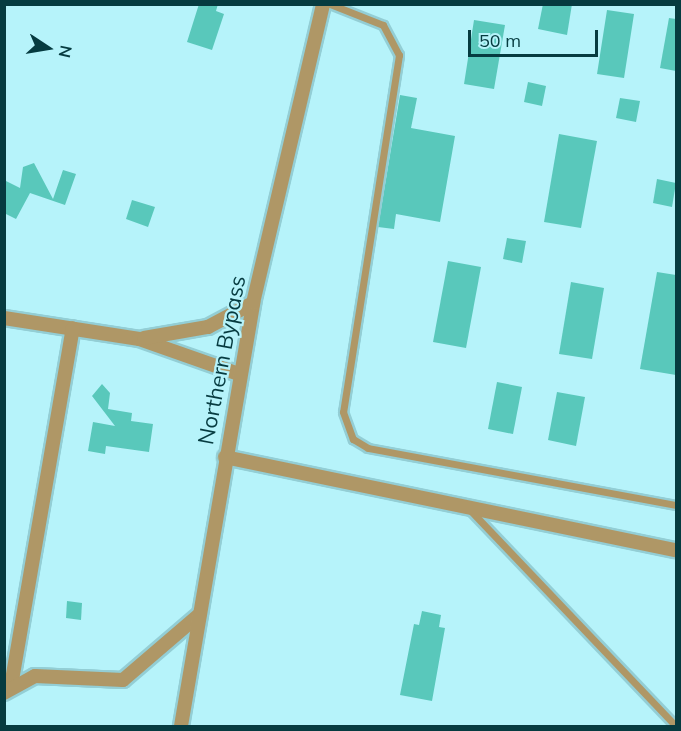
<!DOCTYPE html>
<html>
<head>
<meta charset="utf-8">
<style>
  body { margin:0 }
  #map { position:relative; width:681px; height:731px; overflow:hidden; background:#b6f3fa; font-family:Mulish,sans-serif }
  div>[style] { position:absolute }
  .building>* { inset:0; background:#59c8bb }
  .roads { filter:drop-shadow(2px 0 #93ced5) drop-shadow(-2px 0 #93ced5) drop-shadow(0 2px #93ced5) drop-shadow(0 -2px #93ced5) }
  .lane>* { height:7px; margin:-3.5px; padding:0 3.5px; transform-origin:3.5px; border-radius:3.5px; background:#af9766 }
  .street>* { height:14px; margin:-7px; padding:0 7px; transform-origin:7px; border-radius:7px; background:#af9766 }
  span { translate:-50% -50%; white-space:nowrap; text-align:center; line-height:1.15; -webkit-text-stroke:4.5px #b6f3fa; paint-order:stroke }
  .street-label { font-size:22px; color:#063b40 }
  .frame { position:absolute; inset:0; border:6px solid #063b40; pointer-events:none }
  .north { position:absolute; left:18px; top:18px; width:60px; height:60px; -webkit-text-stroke:4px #b6f3fa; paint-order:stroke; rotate:102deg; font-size:16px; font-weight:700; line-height:24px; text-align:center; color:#063b40 }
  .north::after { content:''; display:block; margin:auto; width:21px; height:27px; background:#063b40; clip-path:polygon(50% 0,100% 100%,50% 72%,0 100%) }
  .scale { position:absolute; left:468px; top:30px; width:130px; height:27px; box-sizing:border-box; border:3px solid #063b40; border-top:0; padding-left:8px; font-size:18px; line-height:21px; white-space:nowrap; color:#063b40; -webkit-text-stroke:4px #b6f3fa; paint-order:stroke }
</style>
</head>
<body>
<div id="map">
  <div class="building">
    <div style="clip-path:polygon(199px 4px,218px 4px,216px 11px,224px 14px,212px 50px,187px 42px)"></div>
    <div style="clip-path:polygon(543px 4px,572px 4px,567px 35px,538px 29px)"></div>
    <div style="clip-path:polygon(607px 10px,634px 14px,624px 78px,597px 74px)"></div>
    <div style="clip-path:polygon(669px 18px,676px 19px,676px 71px,660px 68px)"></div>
    <div style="clip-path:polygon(474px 20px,505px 25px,494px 89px,464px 84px)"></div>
    <div style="clip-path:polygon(528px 82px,546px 86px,542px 106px,524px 102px)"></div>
    <div style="clip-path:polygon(400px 95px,417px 98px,411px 128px,455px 136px,440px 222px,396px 214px,394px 229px,378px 227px)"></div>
    <div style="clip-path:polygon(620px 98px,640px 101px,636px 122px,616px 118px)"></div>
    <div style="clip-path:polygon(559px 134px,597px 141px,581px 228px,544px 222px)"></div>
    <div style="clip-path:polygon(34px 163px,53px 199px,63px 170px,76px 174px,65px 205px,30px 193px,16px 219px,4px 213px,4px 180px,20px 188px,23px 167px)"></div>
    <div style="clip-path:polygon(657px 179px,676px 183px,672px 207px,653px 203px)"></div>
    <div style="clip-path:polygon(132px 200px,155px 207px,148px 227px,126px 219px)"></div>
    <div style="clip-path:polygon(507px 238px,526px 241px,522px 263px,503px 259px)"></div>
    <div style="clip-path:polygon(448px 261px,481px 267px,466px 348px,433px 342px)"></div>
    <div style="clip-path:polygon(657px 272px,676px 275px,676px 375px,640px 369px)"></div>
    <div style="clip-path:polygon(571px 282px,604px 288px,592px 359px,559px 354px)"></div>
    <div style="clip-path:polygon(497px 382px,522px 387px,513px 434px,488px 429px)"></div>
    <div style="clip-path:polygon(102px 384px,110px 393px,108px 409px,132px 413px,131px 421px,153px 424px,149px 452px,106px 446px,105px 454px,88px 451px,93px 422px,115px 426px,92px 396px)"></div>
    <div style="clip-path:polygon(557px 392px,585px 397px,576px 446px,548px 440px)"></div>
    <div style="clip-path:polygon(67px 601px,82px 603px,81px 620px,66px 618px)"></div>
    <div style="clip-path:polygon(422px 611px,441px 615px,439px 627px,445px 628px,432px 701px,400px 695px,414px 624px,419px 625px)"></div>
  </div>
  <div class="roads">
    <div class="lane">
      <div style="left:330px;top:4px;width:57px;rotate:21.6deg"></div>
      <div style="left:383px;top:25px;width:34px;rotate:62deg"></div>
      <div style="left:399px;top:55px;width:361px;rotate:98.9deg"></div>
      <div style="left:343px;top:412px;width:29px;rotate:70deg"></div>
      <div style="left:353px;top:439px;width:17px;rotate:31deg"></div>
      <div style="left:368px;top:448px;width:313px;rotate:10.5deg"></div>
      <div style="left:471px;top:511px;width:297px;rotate:46.4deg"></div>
    </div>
    <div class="street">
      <div style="left:4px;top:318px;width:137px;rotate:8.8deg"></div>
      <div style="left:139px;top:339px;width:106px;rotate:19.3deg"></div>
      <div style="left:144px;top:338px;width:65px;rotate:-9.8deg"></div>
      <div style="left:208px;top:327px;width:51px;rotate:-28.1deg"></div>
      <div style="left:225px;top:457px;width:460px;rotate:11.7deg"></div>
      <div style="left:11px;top:686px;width:363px;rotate:-80.2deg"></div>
      <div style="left:4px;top:693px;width:35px;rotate:-29deg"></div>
      <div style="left:35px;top:676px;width:88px;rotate:2.6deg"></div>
      <div style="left:123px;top:680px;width:101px;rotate:-40.6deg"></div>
      <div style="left:181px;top:726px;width:429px;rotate:-80.3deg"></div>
      <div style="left:253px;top:303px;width:307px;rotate:-76.8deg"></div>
    </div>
  </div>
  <div class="street-label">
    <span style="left:222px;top:360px;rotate:-79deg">Northern Bypass</span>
  </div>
  <div class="frame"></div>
  <div class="north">N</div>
  <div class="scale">50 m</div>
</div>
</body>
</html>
